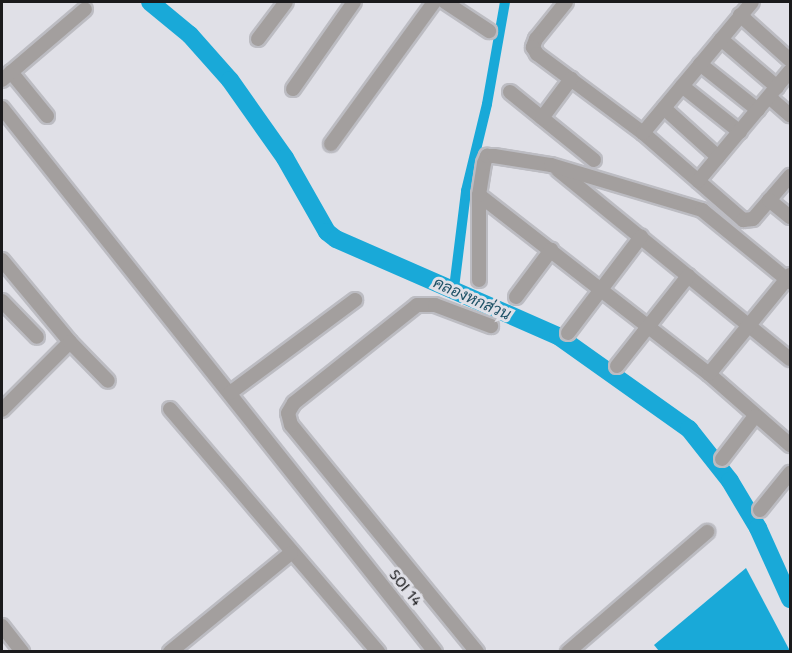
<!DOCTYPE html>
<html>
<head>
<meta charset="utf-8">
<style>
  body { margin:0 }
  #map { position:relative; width:792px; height:653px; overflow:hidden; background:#e0e0e7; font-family:"Fira Sans",Sarabun,sans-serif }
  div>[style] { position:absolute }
  .water>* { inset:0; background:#19a9d8 }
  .canal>* { height:10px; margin:-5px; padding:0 5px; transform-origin:5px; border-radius:5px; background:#19a9d8 }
  .river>* { height:18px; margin:-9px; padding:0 9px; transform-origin:9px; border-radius:9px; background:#19a9d8 }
  .roads { filter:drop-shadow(2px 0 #bcbcc2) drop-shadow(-2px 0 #bcbcc2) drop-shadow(0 2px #bcbcc2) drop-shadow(0 -2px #bcbcc2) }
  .minor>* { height:14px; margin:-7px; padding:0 7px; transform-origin:7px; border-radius:7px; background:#a39f9e }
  span { translate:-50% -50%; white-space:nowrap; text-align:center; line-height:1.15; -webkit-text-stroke:6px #e0e0e7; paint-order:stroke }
  .street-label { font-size:15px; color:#1a1a1c }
  .water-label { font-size:16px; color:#1f5267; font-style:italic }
  .frame { position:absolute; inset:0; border:3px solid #1a1a1c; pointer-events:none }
</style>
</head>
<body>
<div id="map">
  <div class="water">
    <div style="clip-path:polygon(746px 568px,790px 651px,659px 651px,654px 645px)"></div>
  </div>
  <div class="canal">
    <div style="left:454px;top:288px;width:98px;rotate:-82.9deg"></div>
    <div style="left:466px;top:191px;width:89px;rotate:-76.4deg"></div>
    <div style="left:487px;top:104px;width:104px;rotate:-80deg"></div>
  </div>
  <div class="river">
    <div style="left:150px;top:2px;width:52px;rotate:39.5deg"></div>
    <div style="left:190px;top:35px;width:60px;rotate:48.4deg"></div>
    <div style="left:230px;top:80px;width:95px;rotate:54.8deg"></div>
    <div style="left:285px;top:158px;width:85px;rotate:60.4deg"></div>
    <div style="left:327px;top:232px;width:11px;rotate:38deg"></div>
    <div style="left:336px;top:239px;width:242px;rotate:23.6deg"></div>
    <div style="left:558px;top:336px;width:161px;rotate:35.4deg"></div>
    <div style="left:689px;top:429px;width:66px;rotate:51.7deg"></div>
    <div style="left:730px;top:481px;width:55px;rotate:59.2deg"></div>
    <div style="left:758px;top:528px;width:78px;rotate:65.7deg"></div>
  </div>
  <div class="roads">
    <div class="minor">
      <div style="left:445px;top:2px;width:53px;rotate:33.4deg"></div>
      <div style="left:566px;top:2px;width:48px;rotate:129deg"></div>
      <div style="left:536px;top:39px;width:9px;rotate:111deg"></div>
      <div style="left:533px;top:47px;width:8px;rotate:60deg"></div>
      <div style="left:537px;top:54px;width:132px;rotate:36.7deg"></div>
      <div style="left:643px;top:133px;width:133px;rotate:41deg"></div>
      <div style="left:743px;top:220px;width:10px;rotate:-6deg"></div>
      <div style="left:753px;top:219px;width:57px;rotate:-49.3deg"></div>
      <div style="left:740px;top:15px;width:67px;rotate:42deg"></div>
      <div style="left:258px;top:39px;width:46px;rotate:-52.9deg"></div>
      <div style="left:721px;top:39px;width:74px;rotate:40.6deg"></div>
      <div style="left:700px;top:64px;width:74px;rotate:38.4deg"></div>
      <div style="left:11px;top:72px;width:57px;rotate:50.7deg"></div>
      <div style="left:2px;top:80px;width:109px;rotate:-40.5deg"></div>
      <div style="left:682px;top:86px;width:74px;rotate:38.4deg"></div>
      <div style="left:293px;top:89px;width:106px;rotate:-55deg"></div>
      <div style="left:510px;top:92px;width:108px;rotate:39deg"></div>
      <div style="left:769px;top:97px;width:28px;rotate:41deg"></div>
      <div style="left:2px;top:108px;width:695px;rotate:51.48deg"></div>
      <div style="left:664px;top:108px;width:73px;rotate:42.2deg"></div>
      <div style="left:542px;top:118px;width:49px;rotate:-53.4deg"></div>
      <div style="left:643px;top:133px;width:170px;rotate:-50.2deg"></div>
      <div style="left:331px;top:144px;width:175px;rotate:-54deg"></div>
      <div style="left:558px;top:170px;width:299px;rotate:39.2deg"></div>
      <div style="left:698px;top:181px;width:143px;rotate:-50.1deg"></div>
      <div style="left:479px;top:195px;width:291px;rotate:37.9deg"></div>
      <div style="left:709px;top:374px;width:108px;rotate:41.2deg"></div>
      <div style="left:769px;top:200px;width:27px;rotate:39deg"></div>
      <div style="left:2px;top:260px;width:107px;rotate:50.3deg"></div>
      <div style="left:70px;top:342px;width:96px;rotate:135deg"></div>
      <div style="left:479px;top:280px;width:85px;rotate:-90deg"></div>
      <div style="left:479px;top:195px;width:32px;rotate:-81deg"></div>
      <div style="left:484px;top:163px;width:8px;rotate:-67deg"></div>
      <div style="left:487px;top:156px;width:7px"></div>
      <div style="left:494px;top:156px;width:58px;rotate:9deg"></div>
      <div style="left:551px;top:165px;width:158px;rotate:16.6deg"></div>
      <div style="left:702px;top:210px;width:114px;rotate:39.3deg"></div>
      <div style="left:516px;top:297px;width:59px;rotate:-53.3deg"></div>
      <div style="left:2px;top:301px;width:50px;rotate:45.8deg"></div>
      <div style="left:568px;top:333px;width:121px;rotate:-52.8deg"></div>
      <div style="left:70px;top:342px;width:54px;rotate:45.7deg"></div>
      <div style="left:617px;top:366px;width:115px;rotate:-51.7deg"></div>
      <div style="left:709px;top:374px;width:128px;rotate:-50.7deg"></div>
      <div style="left:230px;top:393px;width:156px;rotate:-36.6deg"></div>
      <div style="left:170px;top:409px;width:320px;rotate:49.4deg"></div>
      <div style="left:722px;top:459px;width:54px;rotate:-52.5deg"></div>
      <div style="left:760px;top:510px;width:48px;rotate:-51deg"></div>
      <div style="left:2px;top:626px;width:33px;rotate:52deg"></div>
      <div style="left:170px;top:652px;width:156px;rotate:-39.3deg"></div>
      <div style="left:477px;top:652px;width:293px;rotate:-129.3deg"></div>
      <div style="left:291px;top:425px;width:12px;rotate:-104deg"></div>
      <div style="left:288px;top:413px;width:12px;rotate:-59deg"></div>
      <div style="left:294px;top:403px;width:157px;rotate:-38.5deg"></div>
      <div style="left:417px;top:305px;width:18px"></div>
      <div style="left:435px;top:305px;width:60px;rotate:20.6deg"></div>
      <div style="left:568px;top:652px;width:184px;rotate:-40.8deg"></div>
    </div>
  </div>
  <div class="street-label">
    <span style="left:405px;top:588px;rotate:51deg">SOI 14</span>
  </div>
  <div class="water-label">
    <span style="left:472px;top:299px;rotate:24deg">คลองหกส่วน</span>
  </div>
  <div class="frame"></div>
</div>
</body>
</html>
